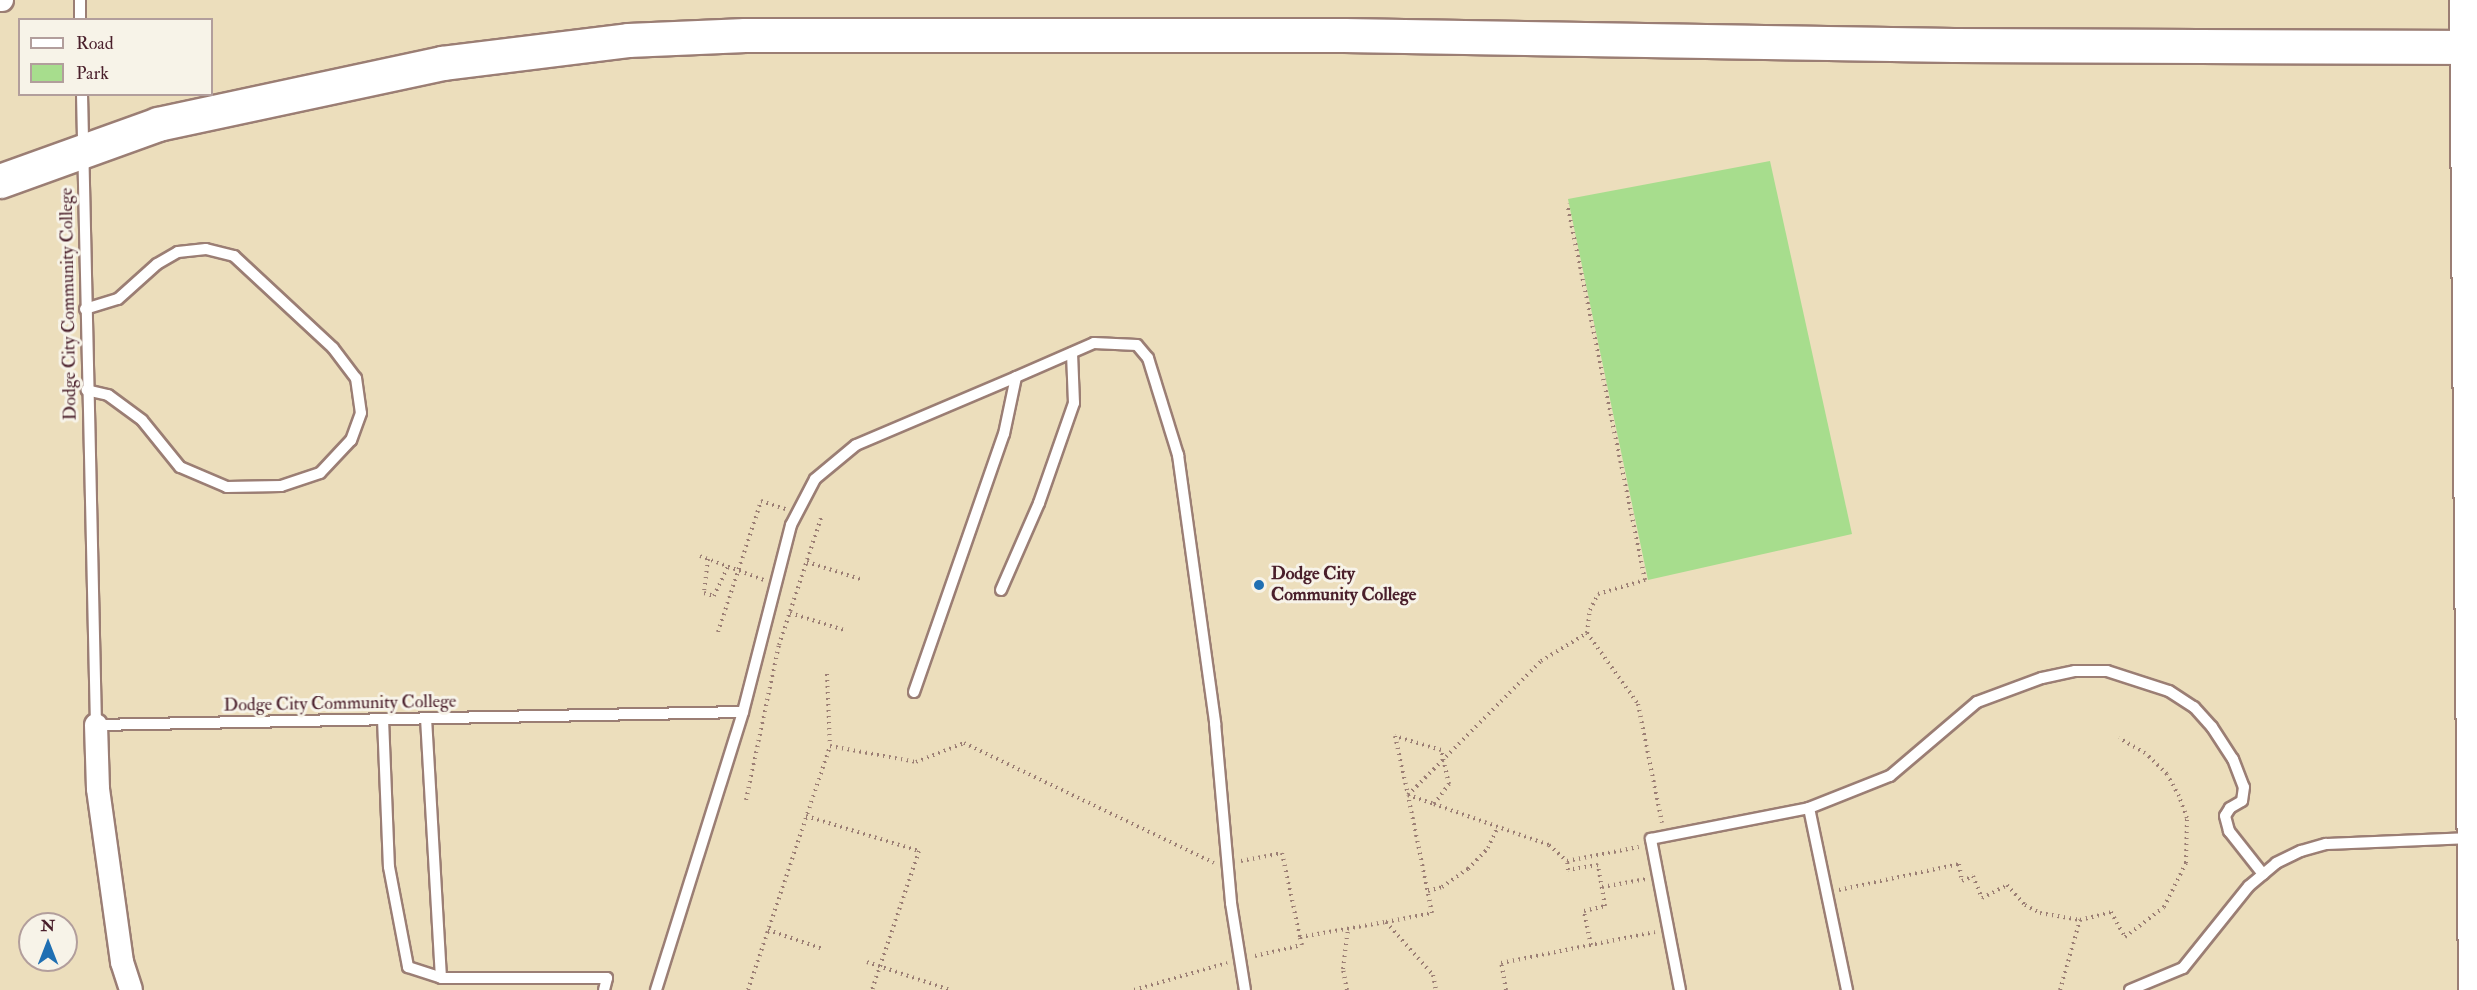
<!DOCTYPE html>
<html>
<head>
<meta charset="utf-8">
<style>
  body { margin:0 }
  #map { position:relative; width:2477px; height:990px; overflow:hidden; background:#ecdebc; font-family:"IM FELL Double Pica",serif }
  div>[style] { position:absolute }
  .green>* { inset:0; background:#a7dd8d }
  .path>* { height:4px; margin-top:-2px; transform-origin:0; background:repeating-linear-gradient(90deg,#9b7e74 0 1.5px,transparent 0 6px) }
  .roads { filter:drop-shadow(2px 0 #9b7e74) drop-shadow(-2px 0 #9b7e74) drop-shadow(0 2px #9b7e74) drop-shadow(0 -2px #9b7e74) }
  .lane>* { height:10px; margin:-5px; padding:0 5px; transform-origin:5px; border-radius:5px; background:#fff }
  .street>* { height:22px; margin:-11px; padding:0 11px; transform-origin:11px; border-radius:11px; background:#fff }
  .secondary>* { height:32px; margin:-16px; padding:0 16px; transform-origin:16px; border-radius:16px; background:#fff }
  .highway>* { height:33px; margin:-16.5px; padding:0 16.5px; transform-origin:16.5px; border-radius:16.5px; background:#fff }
  .dots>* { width:16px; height:16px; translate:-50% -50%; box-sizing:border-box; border:3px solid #f7f3e8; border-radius:50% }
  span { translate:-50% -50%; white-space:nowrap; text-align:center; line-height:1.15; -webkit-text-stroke:6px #f7f3e8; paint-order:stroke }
  .street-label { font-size:18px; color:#4a1f2b }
  .poi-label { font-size:18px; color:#4a1f2b; font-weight:700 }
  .left { translate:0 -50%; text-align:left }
  .legend { position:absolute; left:18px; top:18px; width:195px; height:78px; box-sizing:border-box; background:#f7f3e8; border:2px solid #b29e9c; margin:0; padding:8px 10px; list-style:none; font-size:18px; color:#4a1f2b }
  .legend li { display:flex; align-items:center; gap:12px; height:30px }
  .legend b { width:30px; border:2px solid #b29e9c }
  .north { position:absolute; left:18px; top:912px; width:60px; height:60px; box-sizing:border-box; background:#f7f3e8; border:2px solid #b29e9c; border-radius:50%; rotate:0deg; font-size:16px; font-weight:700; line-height:24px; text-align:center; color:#4a1f2b }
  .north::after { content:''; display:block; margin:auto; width:21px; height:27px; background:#1f6fb2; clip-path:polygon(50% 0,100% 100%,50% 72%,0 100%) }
</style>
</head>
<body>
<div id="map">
  <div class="green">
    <div style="clip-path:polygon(1770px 161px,1852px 534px,1648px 580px,1568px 199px)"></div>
  </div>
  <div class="path">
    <div style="left:700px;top:556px;width:68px;rotate:20.6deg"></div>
    <div style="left:708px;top:559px;width:34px;rotate:97deg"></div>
    <div style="left:704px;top:593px;width:10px;rotate:17deg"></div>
    <div style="left:714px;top:596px;width:33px;rotate:-65deg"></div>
    <div style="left:807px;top:562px;width:56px;rotate:17.8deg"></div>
    <div style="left:790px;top:613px;width:57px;rotate:17.5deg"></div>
    <div style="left:718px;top:632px;width:138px;rotate:-71.8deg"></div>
    <div style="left:761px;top:501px;width:26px;rotate:18deg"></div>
    <div style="left:1587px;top:633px;width:87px;rotate:54.3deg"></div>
    <div style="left:1638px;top:704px;width:121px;rotate:78.6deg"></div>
    <div style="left:827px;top:674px;width:72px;rotate:87.6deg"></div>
    <div style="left:746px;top:800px;width:158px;rotate:-78deg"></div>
    <div style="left:779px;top:645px;width:134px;rotate:-71.7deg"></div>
    <div style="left:1434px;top:804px;width:25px;rotate:-53deg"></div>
    <div style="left:1449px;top:784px;width:35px;rotate:-103deg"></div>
    <div style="left:1441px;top:750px;width:48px;rotate:-163.1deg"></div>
    <div style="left:1395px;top:736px;width:60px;rotate:77.6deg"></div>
    <div style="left:1408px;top:795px;width:28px;rotate:19deg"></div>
    <div style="left:1434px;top:804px;width:122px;rotate:19.6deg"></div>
    <div style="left:1549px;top:845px;width:24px;rotate:42deg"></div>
    <div style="left:806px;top:816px;width:118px;rotate:17.2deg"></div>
    <div style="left:919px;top:851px;width:147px;rotate:108.7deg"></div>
    <div style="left:1241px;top:861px;width:42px;rotate:-11deg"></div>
    <div style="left:1282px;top:853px;width:86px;rotate:77.9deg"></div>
    <div style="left:1602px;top:887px;width:45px;rotate:-10.3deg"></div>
    <div style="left:1839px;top:890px;width:123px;rotate:-12.2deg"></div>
    <div style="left:1959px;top:864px;width:17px;rotate:80deg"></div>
    <div style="left:1962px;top:881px;width:12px;rotate:-24deg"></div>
    <div style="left:1973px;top:876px;width:24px;rotate:68deg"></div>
    <div style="left:1982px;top:898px;width:28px;rotate:-27deg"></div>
    <div style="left:2007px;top:885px;width:27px;rotate:48deg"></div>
    <div style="left:2025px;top:905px;width:17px;rotate:28deg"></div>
    <div style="left:2040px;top:913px;width:41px;rotate:9.9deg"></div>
    <div style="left:1428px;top:891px;width:15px;rotate:-16deg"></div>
    <div style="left:1442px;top:887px;width:32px;rotate:-35deg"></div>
    <div style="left:1468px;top:869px;width:29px;rotate:-46deg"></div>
    <div style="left:1488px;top:848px;width:23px;rotate:-65deg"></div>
    <div style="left:1386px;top:922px;width:47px;rotate:-11.1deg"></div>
    <div style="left:1432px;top:913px;width:120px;rotate:-101.5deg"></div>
    <div style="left:1408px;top:795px;width:189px;rotate:-45.2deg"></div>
    <div style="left:1541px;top:661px;width:54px;rotate:-31.3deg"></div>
    <div style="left:1587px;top:633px;width:23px;rotate:-83deg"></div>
    <div style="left:1590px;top:610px;width:18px;rotate:-63deg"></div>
    <div style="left:1598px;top:594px;width:49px;rotate:-16.6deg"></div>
    <div style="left:1645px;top:580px;width:384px;rotate:-101.7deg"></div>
    <div style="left:768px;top:930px;width:58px;rotate:19.1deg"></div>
    <div style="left:1591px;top:945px;width:35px;rotate:-102deg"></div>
    <div style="left:1584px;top:911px;width:22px;rotate:-13deg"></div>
    <div style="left:1605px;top:906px;width:42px;rotate:-99.7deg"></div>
    <div style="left:1598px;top:865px;width:30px;rotate:171deg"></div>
    <div style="left:1568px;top:870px;width:9px;rotate:-96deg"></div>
    <div style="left:1567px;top:861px;width:73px;rotate:-11deg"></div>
    <div style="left:1255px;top:956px;width:48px;rotate:-13.2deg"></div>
    <div style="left:1302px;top:945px;width:8px;rotate:-104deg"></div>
    <div style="left:1300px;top:937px;width:87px;rotate:-9.9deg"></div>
    <div style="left:1386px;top:922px;width:71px;rotate:48.4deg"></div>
    <div style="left:1433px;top:975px;width:15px;rotate:79deg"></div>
    <div style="left:867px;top:962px;width:88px;rotate:18.6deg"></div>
    <div style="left:748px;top:990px;width:257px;rotate:-71.4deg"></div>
    <div style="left:830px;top:746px;width:87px;rotate:10.5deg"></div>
    <div style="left:916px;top:762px;width:52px;rotate:-21.6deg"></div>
    <div style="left:964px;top:743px;width:277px;rotate:25.6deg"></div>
    <div style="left:1134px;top:990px;width:97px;rotate:-16.2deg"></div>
    <div style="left:1347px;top:990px;width:21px;rotate:-101deg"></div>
    <div style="left:1343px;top:969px;width:40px;rotate:-82.9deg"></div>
    <div style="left:1506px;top:990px;width:27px;rotate:-100deg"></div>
    <div style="left:1501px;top:963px;width:157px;rotate:-11.4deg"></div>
    <div style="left:2060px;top:990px;width:73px;rotate:-74.1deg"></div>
    <div style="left:2080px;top:920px;width:32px;rotate:-14deg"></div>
    <div style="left:2111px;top:912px;width:29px;rotate:61deg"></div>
    <div style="left:2125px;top:937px;width:49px;rotate:-37.6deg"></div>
    <div style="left:2164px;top:907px;width:49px;rotate:-63.4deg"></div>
    <div style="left:2186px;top:863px;width:45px;rotate:-88.7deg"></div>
    <div style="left:2187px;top:818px;width:23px;rotate:-110deg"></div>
    <div style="left:2179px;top:796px;width:25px;rotate:-119deg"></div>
    <div style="left:2167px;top:774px;width:30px;rotate:-136deg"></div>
    <div style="left:2145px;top:753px;width:30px;rotate:-150deg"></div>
  </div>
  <div class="roads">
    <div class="lane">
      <div style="left:80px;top:0;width:20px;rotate:90deg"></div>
      <div style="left:82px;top:94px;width:631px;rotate:88.73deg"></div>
      <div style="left:96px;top:725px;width:647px;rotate:-1.15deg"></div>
      <div style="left:85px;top:309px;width:34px;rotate:-17deg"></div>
      <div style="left:118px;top:299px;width:52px;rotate:-41.9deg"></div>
      <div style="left:157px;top:264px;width:24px;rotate:-30deg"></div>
      <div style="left:178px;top:252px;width:28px;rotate:-6deg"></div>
      <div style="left:206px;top:249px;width:29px;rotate:14deg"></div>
      <div style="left:234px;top:256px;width:135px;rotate:42.9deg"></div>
      <div style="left:333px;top:348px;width:38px;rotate:53deg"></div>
      <div style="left:356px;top:378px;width:35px;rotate:82deg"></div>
      <div style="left:361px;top:413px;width:29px;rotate:110deg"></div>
      <div style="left:351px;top:440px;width:45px;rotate:133.2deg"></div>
      <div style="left:320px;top:473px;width:41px;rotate:161.6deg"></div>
      <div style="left:281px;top:486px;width:54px;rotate:178.9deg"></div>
      <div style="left:227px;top:487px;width:51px;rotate:-156.9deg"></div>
      <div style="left:180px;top:467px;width:60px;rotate:-129deg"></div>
      <div style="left:142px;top:420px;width:42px;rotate:-143.7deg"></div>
      <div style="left:108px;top:395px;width:22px;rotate:-167deg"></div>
      <div style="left:1001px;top:590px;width:95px;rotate:-66.4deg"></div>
      <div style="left:1039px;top:503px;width:106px;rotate:-70.7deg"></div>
      <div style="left:1074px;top:403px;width:50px;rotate:-92.3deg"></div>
      <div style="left:914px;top:692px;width:273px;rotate:-70.8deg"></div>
      <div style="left:1004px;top:434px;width:58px;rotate:-78.1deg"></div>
      <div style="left:1016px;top:377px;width:85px;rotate:-23.6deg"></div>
      <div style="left:1094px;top:343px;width:43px;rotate:2.7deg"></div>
      <div style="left:1137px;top:345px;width:17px;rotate:50deg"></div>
      <div style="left:1148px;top:358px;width:102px;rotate:72.8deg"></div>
      <div style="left:1178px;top:455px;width:271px;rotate:82.1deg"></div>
      <div style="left:1215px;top:723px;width:181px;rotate:84.9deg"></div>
      <div style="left:1231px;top:903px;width:88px;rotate:80.9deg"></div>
      <div style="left:426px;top:718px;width:260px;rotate:86.7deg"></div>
      <div style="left:441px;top:978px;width:166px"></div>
      <div style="left:607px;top:978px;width:12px;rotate:104deg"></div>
      <div style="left:383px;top:719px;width:148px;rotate:87.7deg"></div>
      <div style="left:389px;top:867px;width:102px;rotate:79.2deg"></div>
      <div style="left:408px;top:967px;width:35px;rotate:18deg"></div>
      <div style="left:1809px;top:808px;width:87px;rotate:-21.6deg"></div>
      <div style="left:1890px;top:776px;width:114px;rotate:-40.4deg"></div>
      <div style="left:1977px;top:702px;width:69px;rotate:-20.3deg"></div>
      <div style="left:2042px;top:678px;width:34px;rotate:-12deg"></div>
      <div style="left:2075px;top:671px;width:32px"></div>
      <div style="left:2107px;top:671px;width:65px;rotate:17.9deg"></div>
      <div style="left:2169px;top:691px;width:30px;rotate:33deg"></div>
      <div style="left:2194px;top:707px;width:27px;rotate:48deg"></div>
      <div style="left:2212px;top:727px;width:38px;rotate:57deg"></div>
      <div style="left:2233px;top:759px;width:30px;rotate:69deg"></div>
      <div style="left:2244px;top:787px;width:14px;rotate:98deg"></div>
      <div style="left:2242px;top:801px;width:14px;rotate:150deg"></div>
      <div style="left:2230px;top:808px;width:9px;rotate:122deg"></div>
      <div style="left:2225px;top:816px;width:16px;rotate:75deg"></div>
      <div style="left:2229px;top:831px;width:55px;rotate:51.7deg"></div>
      <div style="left:656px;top:990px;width:291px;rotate:-72.6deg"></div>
      <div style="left:743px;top:712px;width:193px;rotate:-75.6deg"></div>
      <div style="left:791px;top:525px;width:52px;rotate:-62.4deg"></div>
      <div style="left:815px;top:479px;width:53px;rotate:-39.7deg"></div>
      <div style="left:856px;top:445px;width:174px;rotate:-23deg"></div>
      <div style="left:1680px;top:990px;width:154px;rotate:-100.9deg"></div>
      <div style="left:1651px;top:839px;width:161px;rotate:-11.1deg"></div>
      <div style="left:1809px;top:808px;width:186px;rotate:78.2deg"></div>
      <div style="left:2130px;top:990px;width:57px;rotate:-22.5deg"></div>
      <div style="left:2183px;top:968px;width:105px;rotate:-51.2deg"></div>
      <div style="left:2249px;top:886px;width:35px;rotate:-40deg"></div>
      <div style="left:2276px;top:863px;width:28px;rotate:-26deg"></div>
      <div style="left:2301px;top:851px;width:26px;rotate:-16deg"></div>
      <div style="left:2326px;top:844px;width:146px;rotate:-2.4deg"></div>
    </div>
    <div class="street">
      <div style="left:0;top:0;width:2px"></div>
      <div style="left:96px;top:725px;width:64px;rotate:88.2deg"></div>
      <div style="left:98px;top:789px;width:175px;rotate:82.1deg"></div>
      <div style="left:122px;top:962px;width:29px;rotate:72deg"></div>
    </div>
    <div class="secondary">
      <div style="left:2466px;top:0;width:990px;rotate:89.48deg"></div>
    </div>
    <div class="highway">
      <div style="left:0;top:181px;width:168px;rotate:-19.8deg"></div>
      <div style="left:158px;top:124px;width:290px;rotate:-12.1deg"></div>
      <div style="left:442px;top:63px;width:187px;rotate:-7deg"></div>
      <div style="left:628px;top:40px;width:117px;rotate:-2.4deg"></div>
      <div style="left:745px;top:35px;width:599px"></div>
      <div style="left:1344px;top:35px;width:610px;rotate:0.94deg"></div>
      <div style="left:1954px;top:45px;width:523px;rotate:0.22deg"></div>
    </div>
  </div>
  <div class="dots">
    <div style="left:1259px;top:585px;background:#1f6fb2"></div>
  </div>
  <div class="street-label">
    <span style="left:69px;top:304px;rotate:-91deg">Dodge City Community College</span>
    <span style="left:340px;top:704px;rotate:-1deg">Dodge City Community College</span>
  </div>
  <div class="poi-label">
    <span class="left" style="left:1271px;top:585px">Dodge City<br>Community College</span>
  </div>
  <ul class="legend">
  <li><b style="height:8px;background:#fff"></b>Road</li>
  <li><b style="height:16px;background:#a7dd8d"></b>Park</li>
  </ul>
  <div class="north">N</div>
</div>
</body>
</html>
